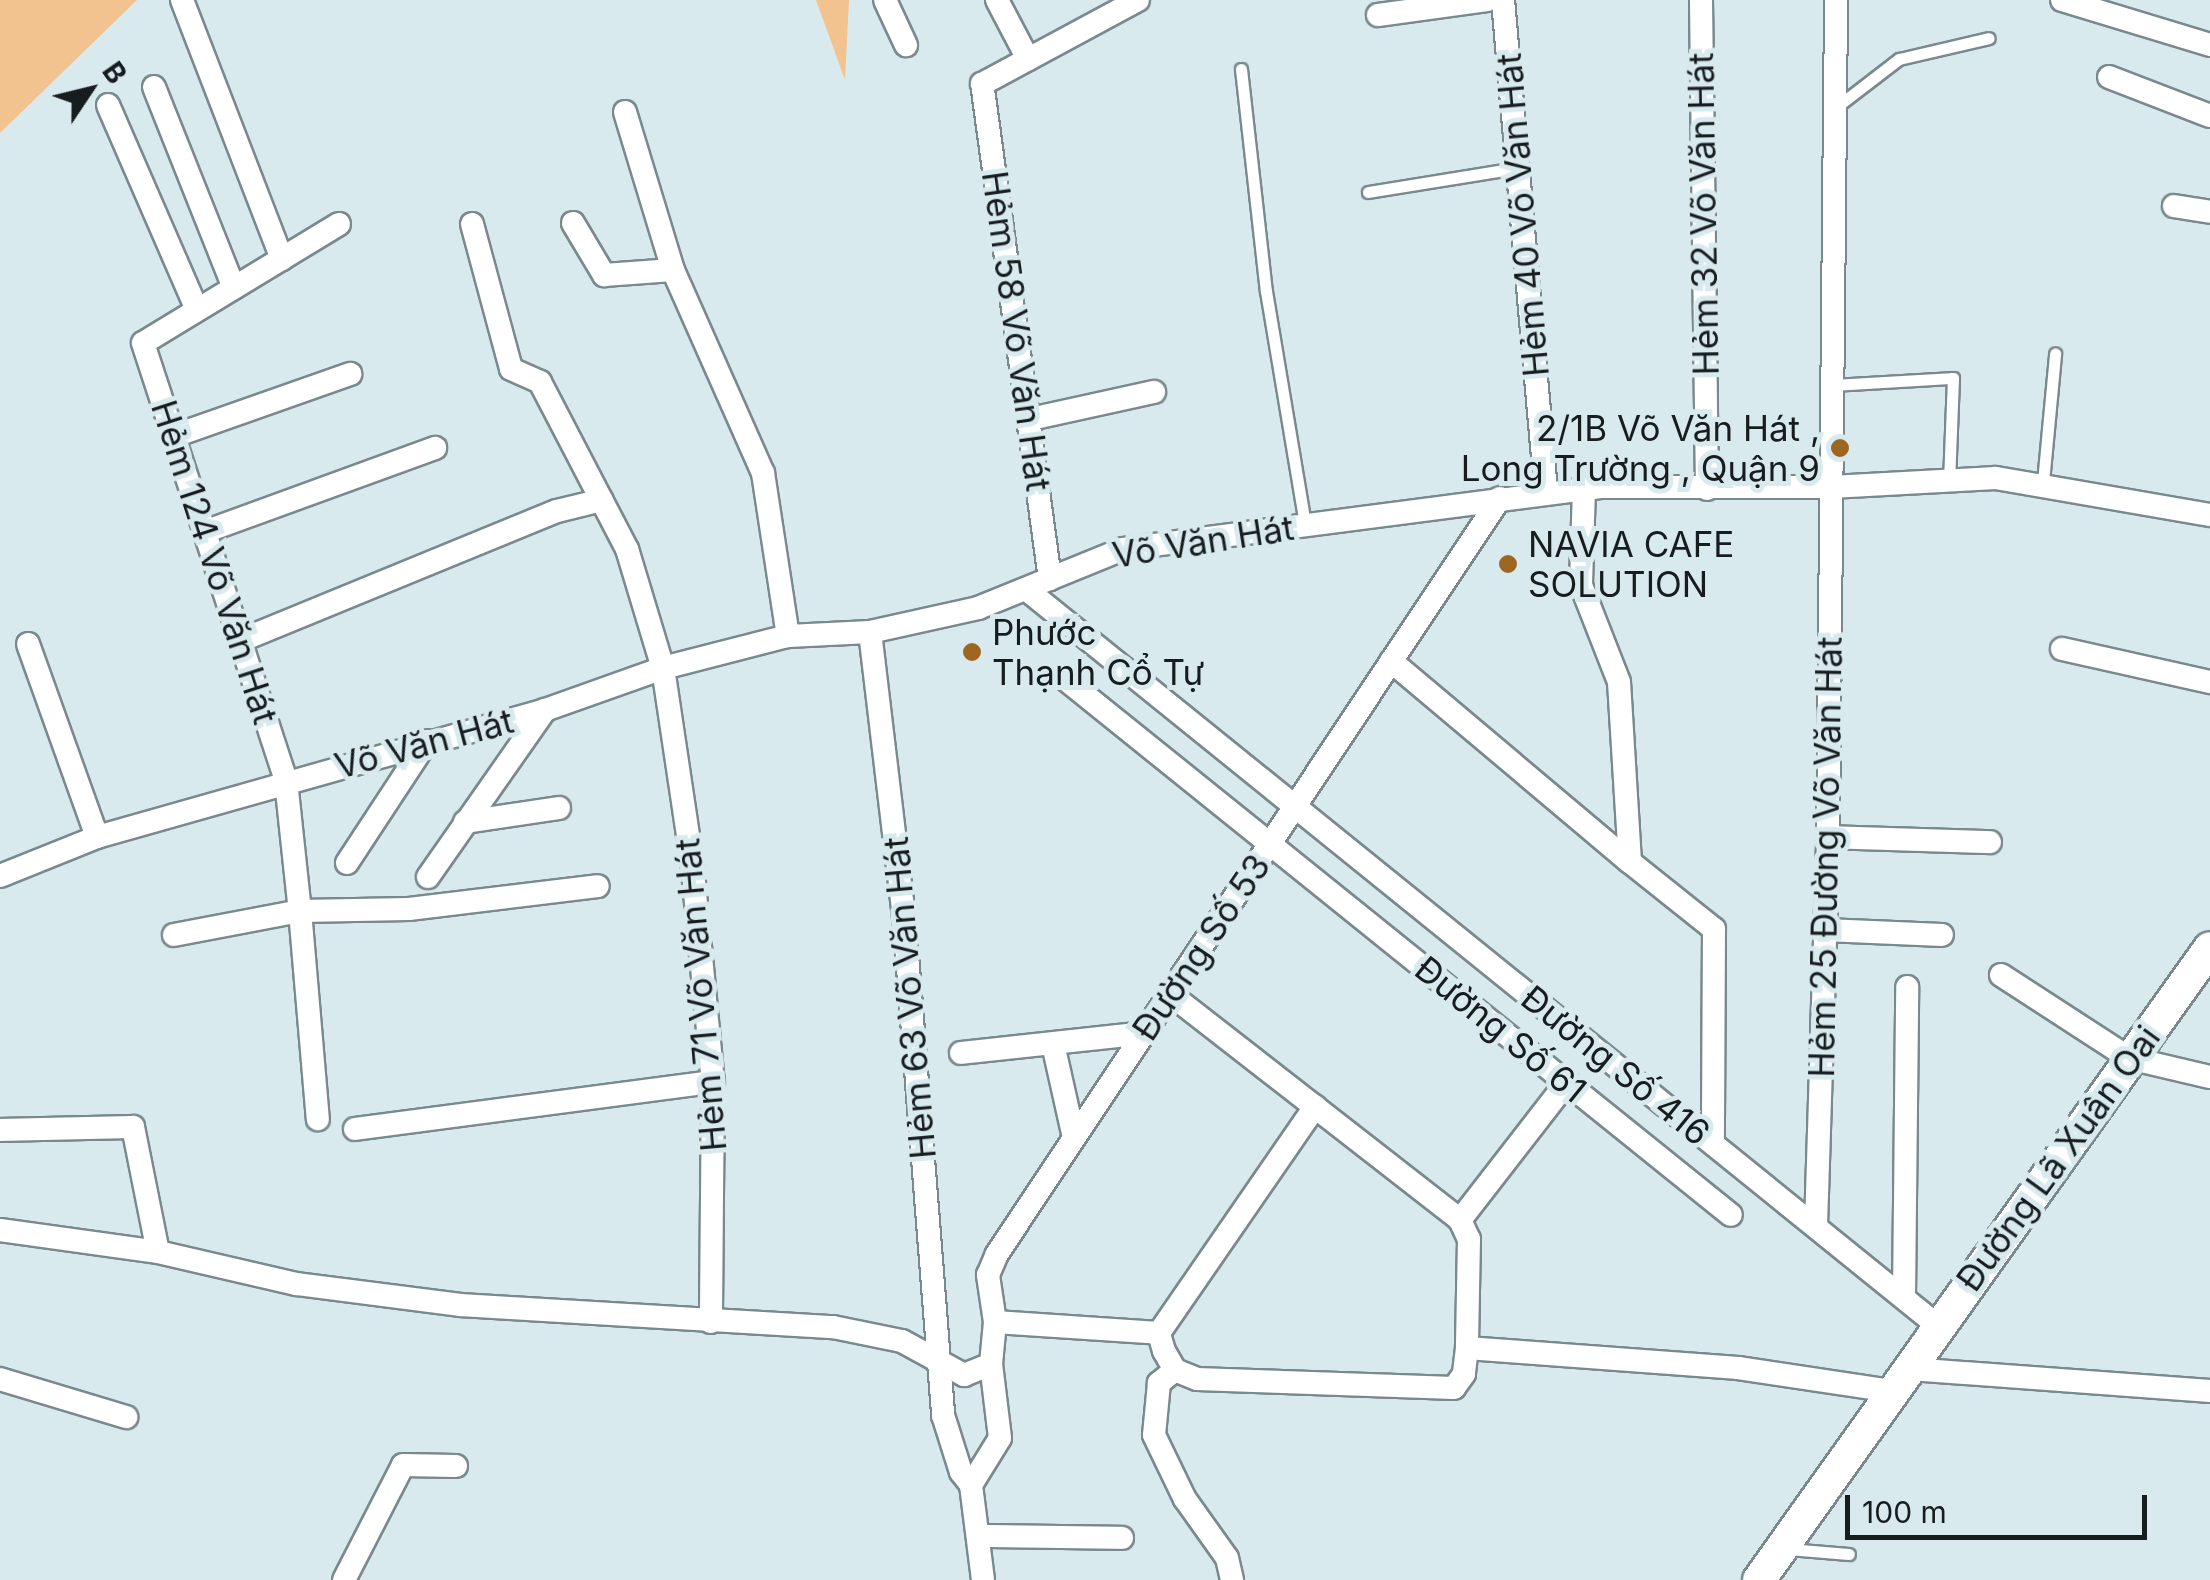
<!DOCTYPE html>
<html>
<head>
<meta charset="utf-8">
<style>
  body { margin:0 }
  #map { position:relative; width:2210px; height:1580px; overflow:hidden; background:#d9eaef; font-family:Inter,sans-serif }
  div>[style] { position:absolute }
  .water>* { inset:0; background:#f2c28f }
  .roads { filter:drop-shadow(2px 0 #79898d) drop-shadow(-2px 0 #79898d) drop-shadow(0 2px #79898d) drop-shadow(0 -2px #79898d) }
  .lane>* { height:11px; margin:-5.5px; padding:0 5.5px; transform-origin:5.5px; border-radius:5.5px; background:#fff }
  .street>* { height:22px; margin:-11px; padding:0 11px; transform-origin:11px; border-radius:11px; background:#fff }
  .secondary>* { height:32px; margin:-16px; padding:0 16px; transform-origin:16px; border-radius:16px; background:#fff }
  .dots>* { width:28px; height:28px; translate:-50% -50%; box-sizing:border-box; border:5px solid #d9eaef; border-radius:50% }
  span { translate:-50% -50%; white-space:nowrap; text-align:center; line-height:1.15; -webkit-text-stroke:10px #d9eaef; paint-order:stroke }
  .street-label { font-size:35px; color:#171d1f }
  .poi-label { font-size:35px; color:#171d1f }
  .right { translate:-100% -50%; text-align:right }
  .left { translate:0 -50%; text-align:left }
  .north { position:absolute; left:40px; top:40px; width:100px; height:100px; -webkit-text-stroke:8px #d9eaef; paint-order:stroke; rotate:55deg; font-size:28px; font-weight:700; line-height:40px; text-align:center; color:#171d1f }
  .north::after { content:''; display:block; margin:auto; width:35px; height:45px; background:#171d1f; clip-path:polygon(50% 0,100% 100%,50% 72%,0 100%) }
  .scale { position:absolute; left:1845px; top:1495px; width:302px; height:45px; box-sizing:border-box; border:5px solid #171d1f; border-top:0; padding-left:12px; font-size:30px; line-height:35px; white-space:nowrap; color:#171d1f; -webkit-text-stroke:8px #d9eaef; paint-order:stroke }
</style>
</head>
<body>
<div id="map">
  <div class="water">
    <div style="clip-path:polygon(0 0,137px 0,0 133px)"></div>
    <div style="clip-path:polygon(816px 0,849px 0,845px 80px)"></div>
  </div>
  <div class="roads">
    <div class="lane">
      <div style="left:1241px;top:69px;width:223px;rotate:83.6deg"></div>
      <div style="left:1266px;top:291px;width:236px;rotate:80.5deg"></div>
      <div style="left:1839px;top:105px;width:76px;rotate:-37.5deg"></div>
      <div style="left:1899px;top:59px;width:92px;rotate:-13.1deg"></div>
      <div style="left:1368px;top:192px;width:151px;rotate:-9.2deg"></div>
      <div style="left:1834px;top:385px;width:119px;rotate:-3.4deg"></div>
      <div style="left:1953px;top:378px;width:102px;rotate:92.2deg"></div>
      <div style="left:2043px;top:482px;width:129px;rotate:-84.6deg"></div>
      <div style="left:1788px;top:1549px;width:61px;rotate:4.7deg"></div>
    </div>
    <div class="street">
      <div style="left:182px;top:0;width:278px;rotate:68.9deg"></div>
      <div style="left:885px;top:0;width:50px;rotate:65deg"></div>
      <div style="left:997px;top:0;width:67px;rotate:62.3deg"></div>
      <div style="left:1503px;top:0;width:493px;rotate:85deg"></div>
      <div style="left:1701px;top:0;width:489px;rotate:89.3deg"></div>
      <div style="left:2062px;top:0;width:155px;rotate:16.9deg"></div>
      <div style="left:1378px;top:15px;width:110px;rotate:-7.8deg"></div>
      <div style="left:2109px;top:77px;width:108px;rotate:21.1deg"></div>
      <div style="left:154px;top:87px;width:216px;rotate:68.3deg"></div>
      <div style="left:108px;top:105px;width:223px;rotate:66.5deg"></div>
      <div style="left:625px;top:112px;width:165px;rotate:73.1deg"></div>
      <div style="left:2174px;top:206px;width:36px;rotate:9deg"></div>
      <div style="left:573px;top:223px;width:61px;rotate:59.2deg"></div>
      <div style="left:604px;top:275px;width:69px;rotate:-4.1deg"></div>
      <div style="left:673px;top:270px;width:222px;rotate:66.1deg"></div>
      <div style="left:763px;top:473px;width:165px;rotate:81.3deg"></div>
      <div style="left:339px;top:224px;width:229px;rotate:148.7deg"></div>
      <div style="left:143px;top:343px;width:461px;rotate:71.9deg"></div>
      <div style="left:286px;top:781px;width:131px;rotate:83.9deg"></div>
      <div style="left:300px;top:911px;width:109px;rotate:-1.1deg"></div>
      <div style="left:409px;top:909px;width:190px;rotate:-6.9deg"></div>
      <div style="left:472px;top:224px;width:150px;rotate:74.9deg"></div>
      <div style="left:511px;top:369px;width:32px;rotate:24deg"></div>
      <div style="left:540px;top:382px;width:188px;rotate:62.5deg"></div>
      <div style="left:627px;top:549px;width:124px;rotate:73.2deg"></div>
      <div style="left:663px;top:668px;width:195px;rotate:81.5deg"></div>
      <div style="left:692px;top:861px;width:222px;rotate:84.6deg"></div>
      <div style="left:713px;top:1082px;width:240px;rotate:90.5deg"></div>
      <div style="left:1031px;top:419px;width:126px;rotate:-12.4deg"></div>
      <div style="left:174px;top:436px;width:187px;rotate:-19.4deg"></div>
      <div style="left:1584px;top:488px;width:97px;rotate:91.8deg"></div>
      <div style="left:1581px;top:585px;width:104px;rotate:68.6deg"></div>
      <div style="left:1619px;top:682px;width:180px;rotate:86.5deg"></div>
      <div style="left:1630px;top:862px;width:107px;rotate:38.6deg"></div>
      <div style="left:1714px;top:929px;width:214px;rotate:90.3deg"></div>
      <div style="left:207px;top:531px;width:243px;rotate:-20deg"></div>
      <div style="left:1050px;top:579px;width:500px;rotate:-97.8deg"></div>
      <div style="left:982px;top:84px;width:177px;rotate:-28.3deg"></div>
      <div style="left:1027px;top:590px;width:1170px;rotate:38.93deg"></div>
      <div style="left:870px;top:632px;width:287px;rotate:83.2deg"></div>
      <div style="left:904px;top:917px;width:500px;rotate:85.5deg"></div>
      <div style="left:943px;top:1415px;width:60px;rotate:72.5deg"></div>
      <div style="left:961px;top:1472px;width:16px;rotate:52deg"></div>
      <div style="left:242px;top:640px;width:340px;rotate:-22.3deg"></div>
      <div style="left:557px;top:511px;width:46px;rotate:-13.7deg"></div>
      <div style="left:28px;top:644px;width:205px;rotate:70.3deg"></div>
      <div style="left:2062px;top:649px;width:152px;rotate:12.6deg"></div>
      <div style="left:1391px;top:661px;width:312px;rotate:40.1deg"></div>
      <div style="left:1060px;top:675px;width:861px;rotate:38.83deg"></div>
      <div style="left:465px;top:822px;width:95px;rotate:-8.5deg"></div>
      <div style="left:1828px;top:837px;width:162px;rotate:1.8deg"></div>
      <div style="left:347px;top:863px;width:146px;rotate:-56.7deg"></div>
      <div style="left:0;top:876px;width:105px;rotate:-21.9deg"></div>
      <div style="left:97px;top:837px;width:466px;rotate:-15.8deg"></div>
      <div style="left:545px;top:710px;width:125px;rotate:-19.6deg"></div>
      <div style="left:663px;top:668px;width:129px;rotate:-14.4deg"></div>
      <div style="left:788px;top:636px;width:82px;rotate:-2.8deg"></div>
      <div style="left:870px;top:632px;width:111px;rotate:-12.5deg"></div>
      <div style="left:978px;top:608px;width:157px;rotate:-22.1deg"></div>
      <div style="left:1123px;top:549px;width:484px;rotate:-7.4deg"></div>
      <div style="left:1603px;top:487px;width:228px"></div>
      <div style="left:1831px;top:487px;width:165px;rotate:-3.1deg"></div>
      <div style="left:1996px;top:478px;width:217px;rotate:9.8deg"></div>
      <div style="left:428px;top:877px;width:204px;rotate:-55deg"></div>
      <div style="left:1825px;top:930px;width:117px;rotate:2.4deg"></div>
      <div style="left:174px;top:935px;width:128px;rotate:-10.8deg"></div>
      <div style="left:300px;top:911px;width:209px;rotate:85.1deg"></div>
      <div style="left:2001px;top:975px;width:153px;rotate:33deg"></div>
      <div style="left:2129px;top:1058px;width:83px;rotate:13.2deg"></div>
      <div style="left:1170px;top:994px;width:368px;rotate:37.9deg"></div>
      <div style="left:1460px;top:1220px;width:21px;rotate:65deg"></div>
      <div style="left:1469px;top:1239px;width:109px;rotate:91.1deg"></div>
      <div style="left:1467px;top:1348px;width:26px;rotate:97deg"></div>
      <div style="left:1464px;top:1374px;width:17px;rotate:126deg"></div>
      <div style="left:1454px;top:1388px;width:257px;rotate:-178deg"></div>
      <div style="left:1197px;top:1379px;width:24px;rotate:-158deg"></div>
      <div style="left:1175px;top:1370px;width:22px;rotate:-120deg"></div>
      <div style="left:1164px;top:1351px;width:19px;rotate:-106deg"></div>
      <div style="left:1159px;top:1333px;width:275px;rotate:-55.4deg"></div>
      <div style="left:1053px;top:1044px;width:96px;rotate:77.4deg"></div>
      <div style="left:961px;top:1053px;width:184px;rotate:-6.2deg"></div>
      <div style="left:355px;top:1129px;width:361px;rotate:-7.5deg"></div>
      <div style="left:0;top:1130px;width:133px;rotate:-1.3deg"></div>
      <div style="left:133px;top:1127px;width:127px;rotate:78.7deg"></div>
      <div style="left:1460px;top:1220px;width:175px;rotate:-52.2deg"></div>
      <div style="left:1816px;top:1226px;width:389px;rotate:-88.2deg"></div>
      <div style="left:1828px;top:837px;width:837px;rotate:-89.45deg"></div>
      <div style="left:0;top:1230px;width:160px;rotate:7.9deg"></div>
      <div style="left:158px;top:1252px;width:143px;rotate:13deg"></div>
      <div style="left:297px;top:1284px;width:164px;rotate:7.3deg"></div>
      <div style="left:460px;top:1305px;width:374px;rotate:3.4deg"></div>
      <div style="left:833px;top:1327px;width:70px;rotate:11.5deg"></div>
      <div style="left:902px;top:1341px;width:71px;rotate:28.7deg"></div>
      <div style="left:964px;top:1375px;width:29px;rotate:-22deg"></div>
      <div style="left:991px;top:1364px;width:42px;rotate:-84.6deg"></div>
      <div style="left:995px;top:1322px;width:48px;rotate:-98.5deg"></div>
      <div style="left:988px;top:1275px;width:23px;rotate:-67deg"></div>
      <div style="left:997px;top:1254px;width:908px;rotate:-56.36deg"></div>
      <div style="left:1904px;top:1297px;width:310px;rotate:-89.4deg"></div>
      <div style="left:995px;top:1322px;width:164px;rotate:3.8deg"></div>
      <div style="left:1467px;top:1348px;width:272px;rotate:4.2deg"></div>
      <div style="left:1738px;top:1368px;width:156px;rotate:8.5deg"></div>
      <div style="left:1910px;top:1369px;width:301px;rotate:4.2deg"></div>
      <div style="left:1175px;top:1370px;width:21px;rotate:141deg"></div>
      <div style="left:1159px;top:1383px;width:52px;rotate:95.5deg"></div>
      <div style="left:1154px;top:1435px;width:71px;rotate:64.2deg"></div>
      <div style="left:1185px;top:1499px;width:72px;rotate:54.6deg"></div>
      <div style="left:1227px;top:1558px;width:23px;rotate:77deg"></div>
      <div style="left:0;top:1379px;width:132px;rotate:16.8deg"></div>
      <div style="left:981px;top:1536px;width:141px;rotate:0.8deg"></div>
      <div style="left:344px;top:1580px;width:129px;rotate:-62.8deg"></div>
      <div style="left:403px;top:1465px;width:53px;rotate:1.1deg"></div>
      <div style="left:983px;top:1580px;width:96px;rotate:-97.2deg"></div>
      <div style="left:971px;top:1485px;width:55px;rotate:-58.3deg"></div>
      <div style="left:1000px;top:1438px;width:75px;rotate:-96.9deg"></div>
    </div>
    <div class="secondary">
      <div style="left:1759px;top:1580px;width:776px;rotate:-54.49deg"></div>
    </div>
  </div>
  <div class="dots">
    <div style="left:1840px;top:448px;background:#9d6621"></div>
    <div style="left:1508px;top:564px;background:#9d6621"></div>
    <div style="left:972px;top:652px;background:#9d6621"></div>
  </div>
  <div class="street-label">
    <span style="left:1703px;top:214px;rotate:-91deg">Hẻm 32 Võ Văn Hát</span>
    <span style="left:1522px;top:215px;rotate:-95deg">Hẻm 40 Võ Văn Hát</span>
    <span style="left:1017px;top:331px;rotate:82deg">Hẻm 58 Võ Văn Hát</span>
    <span style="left:1203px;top:541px;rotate:-9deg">Võ Văn Hát</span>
    <span style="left:215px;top:562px;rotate:72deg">Hẻm 124 Võ Văn Hát</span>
    <span style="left:424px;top:743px;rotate:-15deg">Võ Văn Hát</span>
    <span style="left:1825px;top:857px;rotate:-89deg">Hẻm 25 Đường Võ Văn Hát</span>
    <span style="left:1201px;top:947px;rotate:-56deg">Đường Số 53</span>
    <span style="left:700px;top:995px;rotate:-95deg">Hẻm 71 Võ Văn Hát</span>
    <span style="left:909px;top:998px;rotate:-95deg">Hẻm 63 Võ Văn Hát</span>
    <span style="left:1501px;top:1029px;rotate:39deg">Đường Số 61</span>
    <span style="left:1616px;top:1065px;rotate:39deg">Đường Số 416</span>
    <span style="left:2058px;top:1158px;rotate:-54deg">Đường Lã Xuân Oai</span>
  </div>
  <div class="poi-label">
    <span class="right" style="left:1820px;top:448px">2/1B Võ Văn Hát ,<br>Long Trường , Quận 9</span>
    <span class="left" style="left:1528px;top:564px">NAVIA CAFE<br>SOLUTION</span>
    <span class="left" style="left:992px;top:652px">Phước<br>Thạnh Cổ Tự</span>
  </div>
  <div class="north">B</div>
  <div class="scale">100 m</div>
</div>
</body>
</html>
